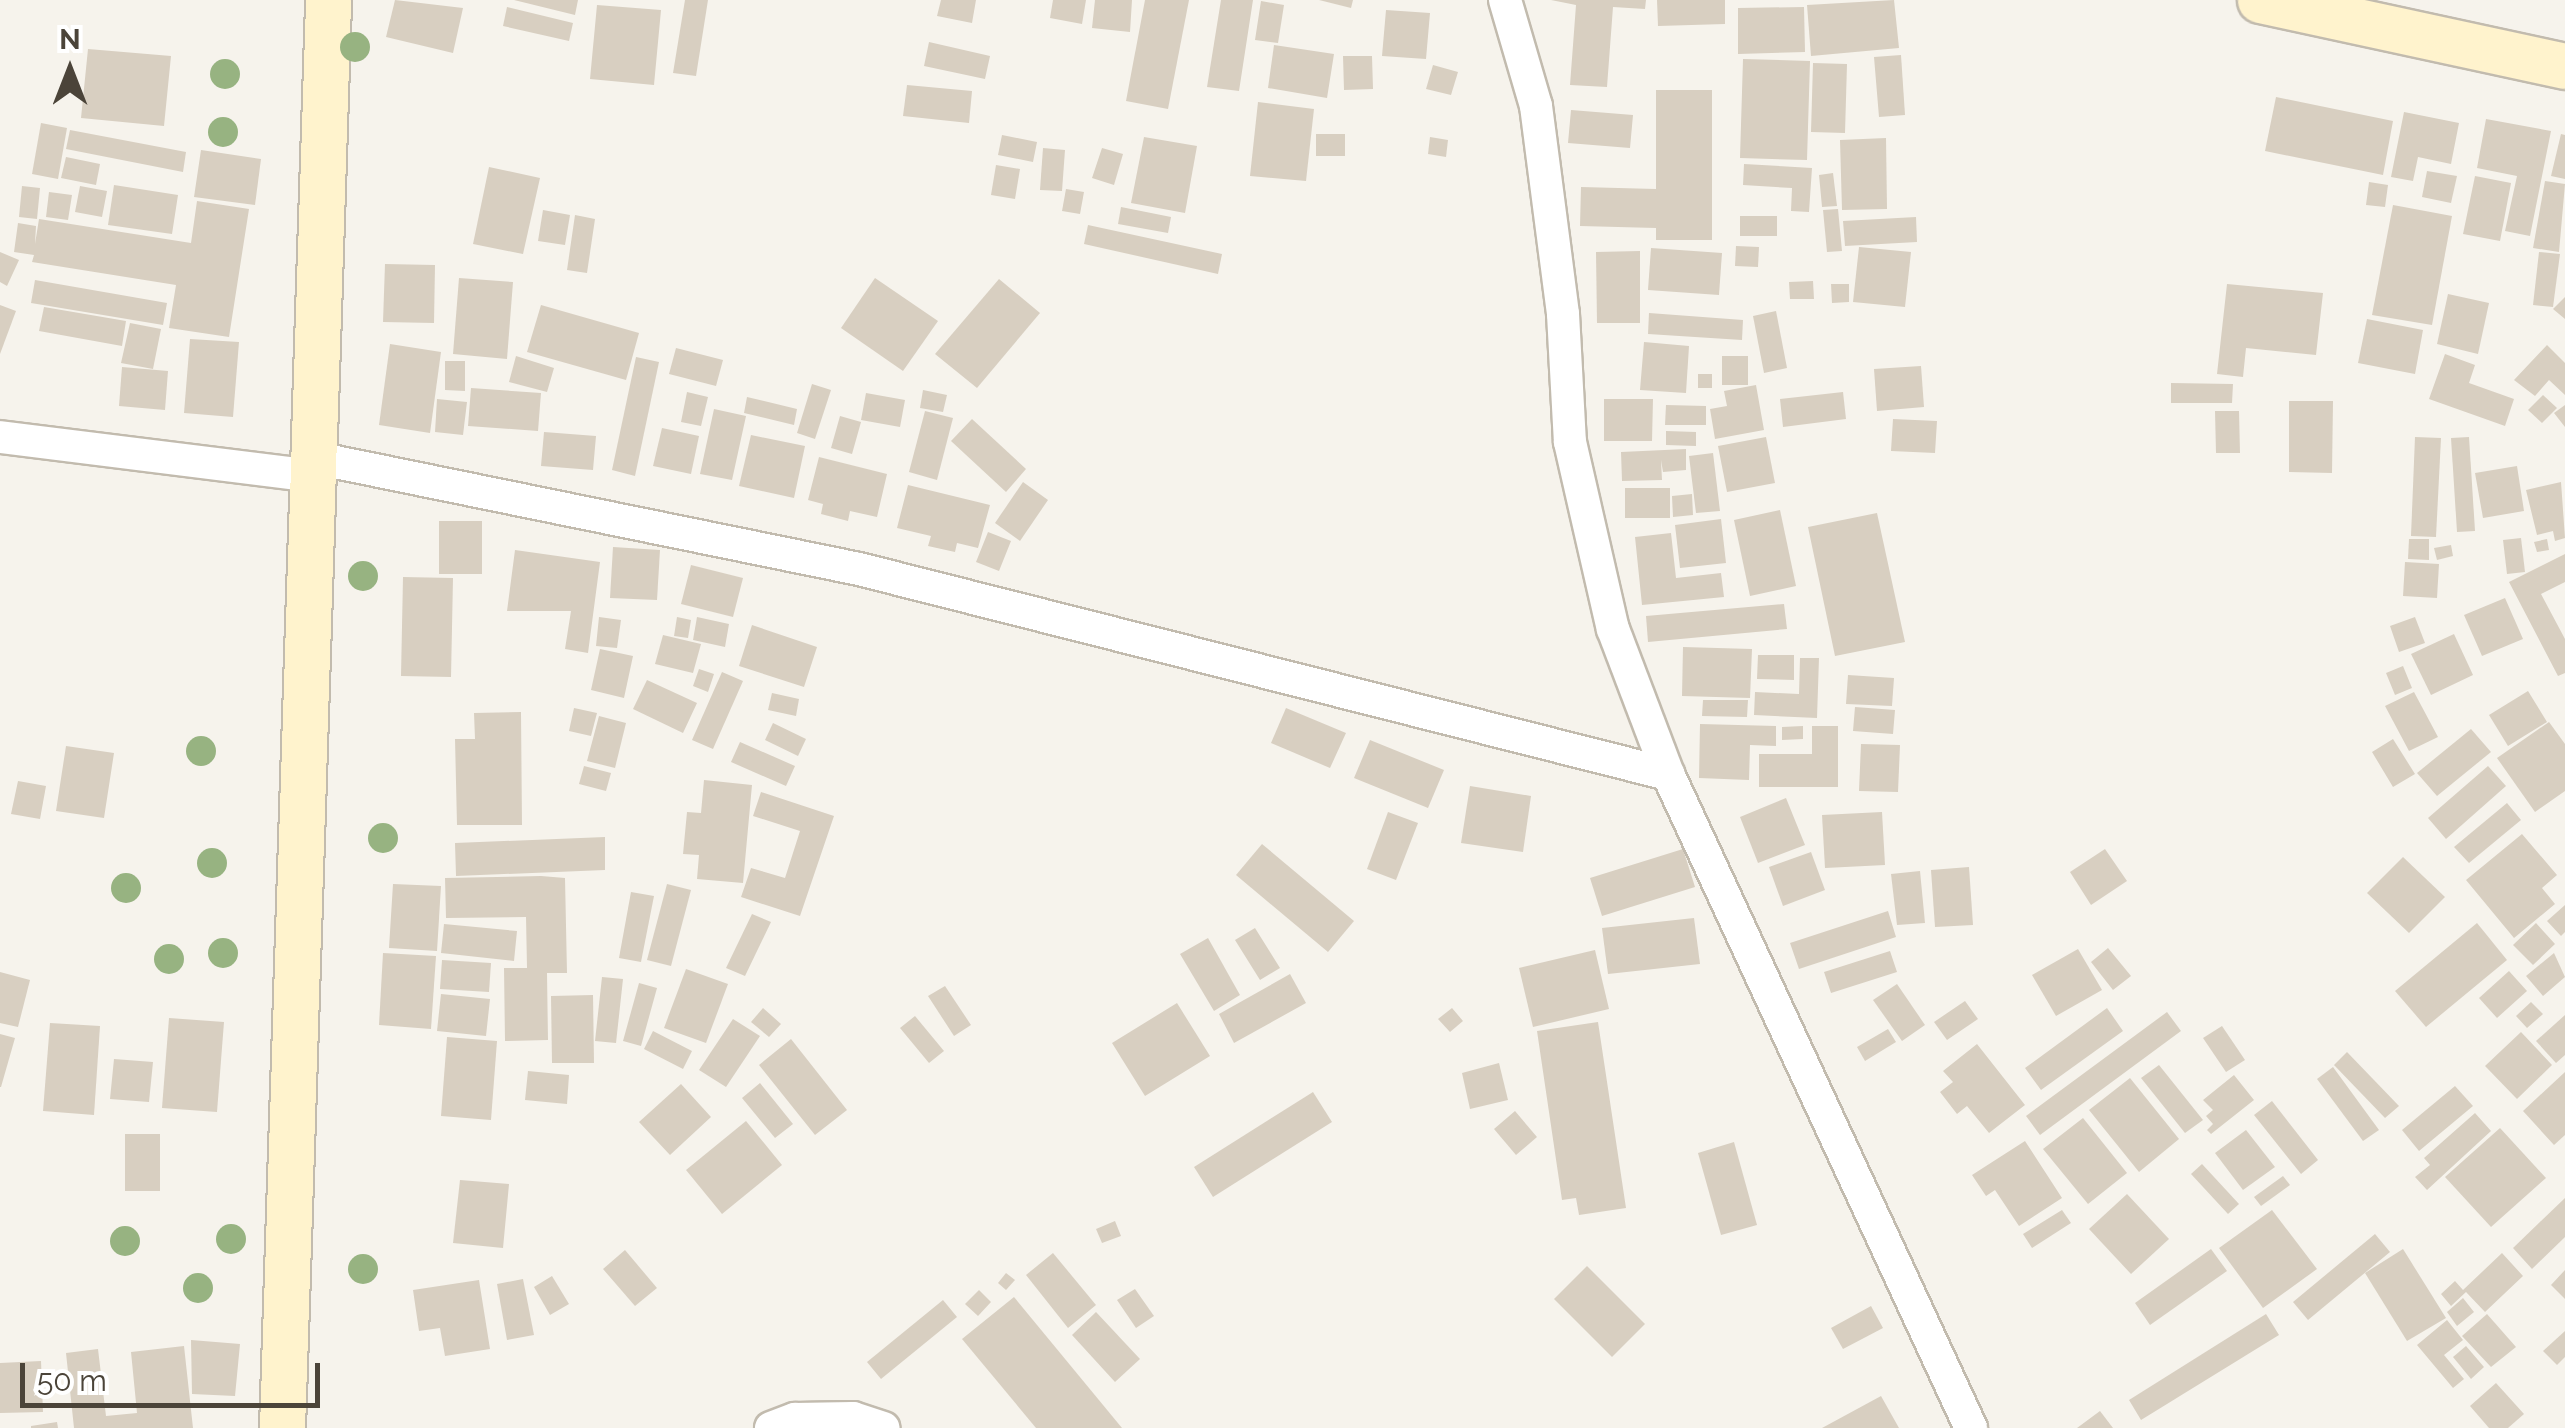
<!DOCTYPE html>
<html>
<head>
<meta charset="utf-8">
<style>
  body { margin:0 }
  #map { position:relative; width:2565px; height:1428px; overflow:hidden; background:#f6f3ec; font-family:Raleway,sans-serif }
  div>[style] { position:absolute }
  .building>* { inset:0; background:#d8cfc1 }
  .roads { filter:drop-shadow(2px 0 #c2bbae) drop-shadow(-2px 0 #c2bbae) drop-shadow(0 2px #c2bbae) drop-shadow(0 -2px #c2bbae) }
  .street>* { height:32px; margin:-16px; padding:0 16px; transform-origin:16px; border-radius:16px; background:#fff }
  .secondary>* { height:45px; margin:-22.5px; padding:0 22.5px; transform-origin:22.5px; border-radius:22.5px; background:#fff3cd }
  .trees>* { width:30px; height:30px; margin:-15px; border-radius:50%; background:#97b381 }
  span { translate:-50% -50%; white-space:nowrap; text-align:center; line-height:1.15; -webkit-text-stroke:8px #fff; paint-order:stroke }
  .north { position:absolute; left:20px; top:20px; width:100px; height:100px; -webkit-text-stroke:8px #fff; paint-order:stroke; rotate:0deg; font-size:28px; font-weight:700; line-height:40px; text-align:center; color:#4b4439 }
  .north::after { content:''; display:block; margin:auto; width:35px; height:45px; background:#4b4439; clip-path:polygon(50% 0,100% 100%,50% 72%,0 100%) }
  .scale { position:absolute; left:20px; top:1363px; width:300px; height:45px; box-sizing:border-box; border:5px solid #4b4439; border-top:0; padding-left:12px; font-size:30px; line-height:35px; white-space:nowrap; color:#4b4439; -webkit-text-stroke:8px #fff; paint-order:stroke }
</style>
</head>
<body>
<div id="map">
  <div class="building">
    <div style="clip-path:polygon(395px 0,463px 8px,453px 53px,386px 37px)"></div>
    <div style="clip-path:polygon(514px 0,578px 0,575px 15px)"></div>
    <div style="clip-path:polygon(685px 0,708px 0,696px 76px,673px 73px)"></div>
    <div style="clip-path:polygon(941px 0,976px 0,972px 23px,937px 16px)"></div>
    <div style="clip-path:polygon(1053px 0,1086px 0,1082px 24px,1050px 18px)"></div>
    <div style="clip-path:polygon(1095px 0,1132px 0,1130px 32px,1092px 28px)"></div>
    <div style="clip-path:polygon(1145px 0,1189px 0,1168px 109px,1126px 101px)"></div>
    <div style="clip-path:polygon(1221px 0,1253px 0,1239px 91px,1207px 87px)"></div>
    <div style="clip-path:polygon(1319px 0,1353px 0,1351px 8px)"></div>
    <div style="clip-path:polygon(1551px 0,1646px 0,1645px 9px,1613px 7px,1607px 87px,1570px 85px,1576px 5px)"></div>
    <div style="clip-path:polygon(1657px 0,1725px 0,1725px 24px,1658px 26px)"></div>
    <div style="clip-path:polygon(1894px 0,1899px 48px,1811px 56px,1807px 5px)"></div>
    <div style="clip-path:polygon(1261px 1px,1284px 5px,1278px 43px,1255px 40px)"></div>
    <div style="clip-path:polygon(597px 5px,661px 10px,654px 85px,590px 79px)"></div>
    <div style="clip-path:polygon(507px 7px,573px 23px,569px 41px,503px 26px)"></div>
    <div style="clip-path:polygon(1804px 7px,1805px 52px,1738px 54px,1738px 8px)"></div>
    <div style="clip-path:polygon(1386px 10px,1430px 13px,1426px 59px,1382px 56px)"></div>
    <div style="clip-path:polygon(929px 42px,990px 56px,985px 79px,924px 66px)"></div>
    <div style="clip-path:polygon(1274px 45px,1334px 54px,1327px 98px,1268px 88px)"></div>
    <div style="clip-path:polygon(88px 49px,171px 56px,164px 126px,81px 118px)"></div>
    <div style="clip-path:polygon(1901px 55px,1905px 115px,1879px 117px,1874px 57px)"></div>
    <div style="clip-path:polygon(1343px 56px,1372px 56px,1373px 89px,1344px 90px)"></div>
    <div style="clip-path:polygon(1743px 59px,1810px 61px,1807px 160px,1740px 158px)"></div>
    <div style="clip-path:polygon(1813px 63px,1847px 64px,1845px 133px,1811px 132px)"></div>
    <div style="clip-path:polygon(1433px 65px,1458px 72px,1451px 95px,1426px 89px)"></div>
    <div style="clip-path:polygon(907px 85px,972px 91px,969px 123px,903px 116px)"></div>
    <div style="clip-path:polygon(1656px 90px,1712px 90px,1712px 240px,1656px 240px,1656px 228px,1580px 226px,1581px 187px,1656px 189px)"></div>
    <div style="clip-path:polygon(2276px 97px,2393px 121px,2383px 175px,2265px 151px)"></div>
    <div style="clip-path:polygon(1258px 102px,1314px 109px,1306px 181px,1250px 176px)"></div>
    <div style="clip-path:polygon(1571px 110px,1633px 115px,1630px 148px,1568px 143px)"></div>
    <div style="clip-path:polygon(2404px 112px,2459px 123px,2451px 164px,2418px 157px,2413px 181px,2391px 177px)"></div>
    <div style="clip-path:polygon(2486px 119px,2551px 131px,2530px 236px,2505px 231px,2517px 176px,2477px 168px)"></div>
    <div style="clip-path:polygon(41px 123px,67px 128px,58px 179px,32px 174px)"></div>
    <div style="clip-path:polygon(70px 130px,186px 152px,183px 172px,66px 149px)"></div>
    <div style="clip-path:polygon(1316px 134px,1345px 134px,1345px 156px,1316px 156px)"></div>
    <div style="clip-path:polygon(2561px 134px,2565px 135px,2565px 179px,2551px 176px)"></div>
    <div style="clip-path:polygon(1002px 135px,1037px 142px,1033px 162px,998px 155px)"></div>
    <div style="clip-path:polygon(1144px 137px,1197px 146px,1185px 213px,1131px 203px)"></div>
    <div style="clip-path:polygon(1430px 137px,1448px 140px,1446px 157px,1428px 154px)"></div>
    <div style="clip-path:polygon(1886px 138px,1887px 209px,1842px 210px,1840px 140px)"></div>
    <div style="clip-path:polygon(1043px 148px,1065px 150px,1062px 191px,1040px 190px)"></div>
    <div style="clip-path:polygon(1102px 148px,1123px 154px,1114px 185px,1092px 178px)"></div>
    <div style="clip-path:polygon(201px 150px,261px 159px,255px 205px,194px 197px)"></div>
    <div style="clip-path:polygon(66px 157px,100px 164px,96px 185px,61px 178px)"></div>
    <div style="clip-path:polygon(1744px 164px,1812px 168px,1809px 212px,1791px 211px,1792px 188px,1743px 185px)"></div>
    <div style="clip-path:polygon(996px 165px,1020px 169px,1015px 199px,991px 195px)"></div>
    <div style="clip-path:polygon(489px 167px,540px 178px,523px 254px,473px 244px)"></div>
    <div style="clip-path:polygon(2427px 171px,2457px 176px,2451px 203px,2422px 197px)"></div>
    <div style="clip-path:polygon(1833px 173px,1837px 206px,1822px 207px,1819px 175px)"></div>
    <div style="clip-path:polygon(2475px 176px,2511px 183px,2500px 241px,2463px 234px)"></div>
    <div style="clip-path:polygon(2545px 181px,2565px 184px,2559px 252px,2533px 248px)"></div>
    <div style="clip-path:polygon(2369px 182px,2388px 185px,2385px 207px,2366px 205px)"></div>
    <div style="clip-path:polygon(114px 185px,178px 195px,172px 234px,108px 225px)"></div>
    <div style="clip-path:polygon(22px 186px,40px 188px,37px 219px,19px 217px)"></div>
    <div style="clip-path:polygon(80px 186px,107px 191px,102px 217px,75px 212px)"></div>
    <div style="clip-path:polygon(1066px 189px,1084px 192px,1080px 214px,1062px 211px)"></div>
    <div style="clip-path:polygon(49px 192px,72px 195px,68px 220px,46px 217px)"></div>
    <div style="clip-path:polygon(197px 201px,249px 209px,229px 337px,169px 328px,176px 285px,32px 262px,34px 255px,14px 252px,18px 223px,36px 226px,35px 244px,39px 219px,191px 243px)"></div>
    <div style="clip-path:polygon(2393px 205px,2452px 216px,2432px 325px,2372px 315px)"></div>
    <div style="clip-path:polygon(1121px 207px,1171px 217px,1168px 233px,1118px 224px)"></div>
    <div style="clip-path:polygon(1838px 209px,1842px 251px,1827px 252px,1823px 210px)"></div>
    <div style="clip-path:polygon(543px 210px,570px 215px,565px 245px,538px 241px)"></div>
    <div style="clip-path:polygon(575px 215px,595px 219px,587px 273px,567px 270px)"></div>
    <div style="clip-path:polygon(1740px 216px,1777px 216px,1777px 236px,1740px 236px)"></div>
    <div style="clip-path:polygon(1916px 217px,1917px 242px,1845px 246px,1843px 221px)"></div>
    <div style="clip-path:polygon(1088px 225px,1222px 254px,1218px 274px,1084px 244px)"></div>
    <div style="clip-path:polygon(1736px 246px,1759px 247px,1758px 267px,1735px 266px)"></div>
    <div style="clip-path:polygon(1859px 247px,1911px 252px,1905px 307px,1853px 302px)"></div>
    <div style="clip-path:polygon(1651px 248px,1722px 253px,1719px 295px,1648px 290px)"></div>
    <div style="clip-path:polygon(1640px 251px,1640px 323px,1597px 323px,1596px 252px)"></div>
    <div style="clip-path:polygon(0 252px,19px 260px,7px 286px,0 282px)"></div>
    <div style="clip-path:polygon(2539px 252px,2560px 254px,2553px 307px,2533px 305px)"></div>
    <div style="clip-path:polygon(385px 264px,435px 265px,434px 323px,383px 322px)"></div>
    <div style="clip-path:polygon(459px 278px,513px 282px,507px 359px,453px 354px)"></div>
    <div style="clip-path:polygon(875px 278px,938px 321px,903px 371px,841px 328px)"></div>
    <div style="clip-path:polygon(999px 279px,1040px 313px,977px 388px,935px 354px)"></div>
    <div style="clip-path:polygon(35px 280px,167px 303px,163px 325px,31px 303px)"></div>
    <div style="clip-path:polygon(1813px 281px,1814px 299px,1790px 299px,1789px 282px)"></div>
    <div style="clip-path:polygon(1831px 284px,1849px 284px,1849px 302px,1832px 303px)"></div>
    <div style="clip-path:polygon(2227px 284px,2323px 293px,2316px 355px,2246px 348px,2243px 377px,2217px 374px)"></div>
    <div style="clip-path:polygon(2448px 294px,2489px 303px,2478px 354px,2437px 344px)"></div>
    <div style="clip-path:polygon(2565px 297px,2565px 319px,2553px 309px)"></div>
    <div style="clip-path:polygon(0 305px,16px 311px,0 354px)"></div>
    <div style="clip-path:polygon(541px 305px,639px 333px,626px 380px,527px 352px)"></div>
    <div style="clip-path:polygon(44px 307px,126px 321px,122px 346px,39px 331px)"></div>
    <div style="clip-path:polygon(1776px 311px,1787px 368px,1764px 373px,1753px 316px)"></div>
    <div style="clip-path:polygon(1649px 313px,1743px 320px,1742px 340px,1648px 334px)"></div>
    <div style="clip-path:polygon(2367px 319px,2423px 330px,2415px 374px,2358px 363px)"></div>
    <div style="clip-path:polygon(130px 323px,161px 329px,153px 369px,121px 363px)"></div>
    <div style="clip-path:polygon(190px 339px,239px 342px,233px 417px,184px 413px)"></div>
    <div style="clip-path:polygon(1644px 342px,1689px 346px,1686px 393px,1640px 390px)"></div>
    <div style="clip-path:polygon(390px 344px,441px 352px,430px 433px,379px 425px)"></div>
    <div style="clip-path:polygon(2547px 345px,2565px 363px,2565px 395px,2549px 380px,2535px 396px,2514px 380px)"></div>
    <div style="clip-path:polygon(676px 348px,723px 360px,716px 386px,669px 374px)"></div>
    <div style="clip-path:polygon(2445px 354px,2475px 365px,2469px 383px,2514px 399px,2505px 426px,2429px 399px)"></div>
    <div style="clip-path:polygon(516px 356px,554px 368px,547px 392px,509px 382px)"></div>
    <div style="clip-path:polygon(1722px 356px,1748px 356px,1748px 385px,1722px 385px)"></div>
    <div style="clip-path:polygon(636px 357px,659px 362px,635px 476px,612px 470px)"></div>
    <div style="clip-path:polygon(445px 361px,465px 361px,465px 391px,445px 390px)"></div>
    <div style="clip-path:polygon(1921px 366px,1924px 407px,1877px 411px,1874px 369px)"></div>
    <div style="clip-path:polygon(122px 367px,168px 371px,165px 410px,119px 406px)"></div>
    <div style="clip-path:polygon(1698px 374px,1712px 374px,1712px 388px,1698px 388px)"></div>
    <div style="clip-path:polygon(2171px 383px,2233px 384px,2232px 403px,2171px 403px)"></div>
    <div style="clip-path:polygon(812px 384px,831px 390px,815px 439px,797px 433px)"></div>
    <div style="clip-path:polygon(1756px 385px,1764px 430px,1715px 439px,1710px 409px,1727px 406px,1724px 391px)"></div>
    <div style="clip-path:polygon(471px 388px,541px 393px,538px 431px,468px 426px)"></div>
    <div style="clip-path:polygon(923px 390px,947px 395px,943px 412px,920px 408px)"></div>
    <div style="clip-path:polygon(687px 392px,708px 397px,701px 426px,681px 422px)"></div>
    <div style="clip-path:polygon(1843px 392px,1846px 419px,1783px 427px,1780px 399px)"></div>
    <div style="clip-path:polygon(866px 393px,905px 400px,900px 427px,861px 420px)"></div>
    <div style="clip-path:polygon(2543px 395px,2557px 408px,2542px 423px,2528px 410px)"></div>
    <div style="clip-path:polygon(747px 397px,797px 409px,794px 425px,744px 413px)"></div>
    <div style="clip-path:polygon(437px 399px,467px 402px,463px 435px,435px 432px)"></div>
    <div style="clip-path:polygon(1604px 399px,1653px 399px,1652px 441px,1604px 441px)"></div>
    <div style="clip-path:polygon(2289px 401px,2333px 401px,2332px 473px,2289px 472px)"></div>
    <div style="clip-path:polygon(1666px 405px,1706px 406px,1706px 425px,1665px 425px)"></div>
    <div style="clip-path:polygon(2565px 405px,2565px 427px,2554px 413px)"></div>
    <div style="clip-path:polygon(714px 409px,746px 416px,732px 480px,700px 474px)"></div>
    <div style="clip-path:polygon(925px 411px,953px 418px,937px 480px,909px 472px)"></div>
    <div style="clip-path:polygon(2215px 411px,2239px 411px,2240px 453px,2216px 453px)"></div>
    <div style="clip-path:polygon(840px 416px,861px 422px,852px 454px,831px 448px)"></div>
    <div style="clip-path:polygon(972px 419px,1026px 469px,1006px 492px,951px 441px)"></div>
    <div style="clip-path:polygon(1893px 419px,1937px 421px,1935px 453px,1891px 451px)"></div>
    <div style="clip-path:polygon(662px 428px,699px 436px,691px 474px,653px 466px)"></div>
    <div style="clip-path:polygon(1666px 431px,1696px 432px,1696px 446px,1666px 445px)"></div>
    <div style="clip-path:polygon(544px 432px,596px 436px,593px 470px,541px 466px)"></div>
    <div style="clip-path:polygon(751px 435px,805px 446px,794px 498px,739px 486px)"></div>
    <div style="clip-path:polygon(1766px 437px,1775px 483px,1727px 492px,1718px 446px)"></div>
    <div style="clip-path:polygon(2415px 437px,2441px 438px,2436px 537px,2411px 536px)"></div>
    <div style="clip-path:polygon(2469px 437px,2475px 531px,2457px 532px,2451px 438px)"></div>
    <div style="clip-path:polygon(1686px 449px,1686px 470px,1663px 472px,1661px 460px,1662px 480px,1622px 481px,1621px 452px)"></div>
    <div style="clip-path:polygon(1713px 453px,1720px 511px,1696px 513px,1689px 456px)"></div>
    <div style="clip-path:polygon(819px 457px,887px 474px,877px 517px,850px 511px,848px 521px,821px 514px,823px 504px,808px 500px)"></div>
    <div style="clip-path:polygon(2517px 466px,2524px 511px,2483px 518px,2475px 473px)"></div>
    <div style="clip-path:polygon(1023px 482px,1048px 500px,1020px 541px,995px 523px)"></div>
    <div style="clip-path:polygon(2561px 482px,2565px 538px,2555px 541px,2553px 531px,2537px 535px,2526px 490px)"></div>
    <div style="clip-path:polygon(908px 485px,990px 505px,978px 548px,957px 543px,955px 552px,928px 546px,931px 536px,897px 528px)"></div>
    <div style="clip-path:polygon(1625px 488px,1670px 488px,1670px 518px,1625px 518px)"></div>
    <div style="clip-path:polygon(1692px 494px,1693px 515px,1673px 517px,1672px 496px)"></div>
    <div style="clip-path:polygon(1780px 510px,1796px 586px,1750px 596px,1734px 520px)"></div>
    <div style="clip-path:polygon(1877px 513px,1905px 642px,1835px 656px,1808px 527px)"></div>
    <div style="clip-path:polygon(1721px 519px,1726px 563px,1680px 568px,1675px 525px)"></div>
    <div style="clip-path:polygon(439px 521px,482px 521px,482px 574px,439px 574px)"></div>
    <div style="clip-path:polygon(988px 532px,1011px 541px,999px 571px,976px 562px)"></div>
    <div style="clip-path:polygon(1671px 533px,1676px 578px,1721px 573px,1724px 597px,1642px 605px,1635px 537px)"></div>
    <div style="clip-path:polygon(2521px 538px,2525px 572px,2507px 574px,2503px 540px)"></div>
    <div style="clip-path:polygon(2409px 539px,2429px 539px,2429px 560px,2408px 559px)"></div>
    <div style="clip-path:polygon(2547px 539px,2549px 550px,2537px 552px,2534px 542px)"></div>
    <div style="clip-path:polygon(2451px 545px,2453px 556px,2437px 560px,2434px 548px)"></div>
    <div style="clip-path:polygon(613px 547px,660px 550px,657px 600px,610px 598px)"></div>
    <div style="clip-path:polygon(515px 550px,600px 562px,588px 653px,565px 649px,571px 611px,507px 611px)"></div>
    <div style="clip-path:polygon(2565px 554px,2565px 582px,2541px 594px,2565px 639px,2565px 673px,2558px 676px,2509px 582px)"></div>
    <div style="clip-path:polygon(2405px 562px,2439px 564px,2437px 598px,2403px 596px)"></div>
    <div style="clip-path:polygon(691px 565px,743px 578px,733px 617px,681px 604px)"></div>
    <div style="clip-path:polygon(403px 577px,453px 578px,451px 677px,401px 676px)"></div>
    <div style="clip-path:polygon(2505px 598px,2523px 639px,2482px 656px,2464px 615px)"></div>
    <div style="clip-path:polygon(1784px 604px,1787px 629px,1648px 642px,1646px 616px)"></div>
    <div style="clip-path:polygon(599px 617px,621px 620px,617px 648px,596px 646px)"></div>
    <div style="clip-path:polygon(677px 617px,691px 620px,688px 638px,674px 636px)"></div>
    <div style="clip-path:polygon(697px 617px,729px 624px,725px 647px,693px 640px)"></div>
    <div style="clip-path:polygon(2415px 617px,2425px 643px,2399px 652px,2390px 626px)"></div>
    <div style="clip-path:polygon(752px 625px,817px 647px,804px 687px,739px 666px)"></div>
    <div style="clip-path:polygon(2454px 634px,2473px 675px,2431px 695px,2411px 654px)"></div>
    <div style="clip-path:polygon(663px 635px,701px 644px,693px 673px,655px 664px)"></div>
    <div style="clip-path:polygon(1683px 647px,1752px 649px,1750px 698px,1682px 696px)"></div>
    <div style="clip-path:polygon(600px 649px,633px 656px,624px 698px,591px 690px)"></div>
    <div style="clip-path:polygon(1758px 655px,1794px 655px,1794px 680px,1757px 679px)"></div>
    <div style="clip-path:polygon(1800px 658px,1819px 658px,1817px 718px,1754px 715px,1755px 692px,1799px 694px)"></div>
    <div style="clip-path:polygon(2403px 666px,2412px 688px,2395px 695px,2386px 673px)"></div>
    <div style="clip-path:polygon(699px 669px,714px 674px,708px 692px,693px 686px)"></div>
    <div style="clip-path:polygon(722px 672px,743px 681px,713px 749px,692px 740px)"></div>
    <div style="clip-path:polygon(1848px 675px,1894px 678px,1892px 706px,1846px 704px)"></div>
    <div style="clip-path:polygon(647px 680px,697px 703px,683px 733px,633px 709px)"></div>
    <div style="clip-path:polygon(2528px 691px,2547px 722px,2508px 746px,2489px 715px)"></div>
    <div style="clip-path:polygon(2414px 692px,2438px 737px,2409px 751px,2385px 706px)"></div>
    <div style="clip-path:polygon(772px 693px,799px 699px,796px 716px,768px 710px)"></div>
    <div style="clip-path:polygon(1703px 700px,1748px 700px,1747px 717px,1702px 716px)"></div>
    <div style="clip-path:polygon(1855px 707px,1895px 710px,1893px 734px,1853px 731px)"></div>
    <div style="clip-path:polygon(574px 708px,597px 713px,591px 736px,569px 731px)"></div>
    <div style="clip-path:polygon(1286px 708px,1346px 733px,1330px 768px,1271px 743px)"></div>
    <div style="clip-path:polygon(521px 712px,522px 825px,457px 825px,455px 739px,475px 739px,474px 713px)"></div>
    <div style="clip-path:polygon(599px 716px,626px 723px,615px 768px,587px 761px)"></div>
    <div style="clip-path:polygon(2549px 722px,2565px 744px,2565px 791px,2535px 812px,2497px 758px)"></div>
    <div style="clip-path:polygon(773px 723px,806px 739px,798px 756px,765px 740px)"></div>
    <div style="clip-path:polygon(1700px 724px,1776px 726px,1776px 746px,1750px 745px,1749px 780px,1699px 778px)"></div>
    <div style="clip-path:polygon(1803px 726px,1803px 739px,1782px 740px,1782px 727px)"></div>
    <div style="clip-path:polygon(1812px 726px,1838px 726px,1838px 787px,1759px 787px,1759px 754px,1812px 754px)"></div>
    <div style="clip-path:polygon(2471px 729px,2491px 752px,2437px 796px,2417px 773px)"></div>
    <div style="clip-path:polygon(2393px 739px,2415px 774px,2393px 787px,2372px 752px)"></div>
    <div style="clip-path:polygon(1370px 740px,1444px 770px,1428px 808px,1354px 778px)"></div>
    <div style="clip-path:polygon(740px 742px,795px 766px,786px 786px,731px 762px)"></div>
    <div style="clip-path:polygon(1861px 744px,1900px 745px,1898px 792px,1859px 791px)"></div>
    <div style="clip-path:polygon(66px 746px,114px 753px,104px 818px,56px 811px)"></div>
    <div style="clip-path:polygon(584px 766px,611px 773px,606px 791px,579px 784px)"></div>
    <div style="clip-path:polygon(2488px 766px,2506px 786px,2446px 839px,2428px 818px)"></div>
    <div style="clip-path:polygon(704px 780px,752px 785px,743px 883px,697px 879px,699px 855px,683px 854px,687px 812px,701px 813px)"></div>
    <div style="clip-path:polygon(18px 781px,46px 786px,40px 819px,11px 814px)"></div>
    <div style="clip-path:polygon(1470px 786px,1531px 796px,1523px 852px,1461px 843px)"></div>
    <div style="clip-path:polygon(761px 792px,834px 816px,800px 916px,741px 897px,751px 868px,785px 878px,800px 831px,753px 816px)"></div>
    <div style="clip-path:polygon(1786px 798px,1805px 845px,1758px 863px,1740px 817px)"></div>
    <div style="clip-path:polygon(2507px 803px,2521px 820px,2469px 863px,2454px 847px)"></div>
    <div style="clip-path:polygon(1388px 812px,1418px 823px,1396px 880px,1367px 869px)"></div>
    <div style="clip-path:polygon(1882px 812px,1885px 865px,1825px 868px,1822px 815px)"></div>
    <div style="clip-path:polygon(2522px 834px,2557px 875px,2542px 888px,2555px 904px,2514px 938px,2466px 880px)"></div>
    <div style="clip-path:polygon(605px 837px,605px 870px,456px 876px,455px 843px)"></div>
    <div style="clip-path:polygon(1262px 844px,1354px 921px,1328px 952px,1236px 875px)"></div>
    <div style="clip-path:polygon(1683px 849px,1695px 887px,1602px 916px,1590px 878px)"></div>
    <div style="clip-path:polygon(2105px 849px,2127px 881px,2091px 905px,2070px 872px)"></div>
    <div style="clip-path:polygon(1811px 852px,1825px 890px,1783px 906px,1769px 867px)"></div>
    <div style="clip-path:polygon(2403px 857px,2445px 897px,2409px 933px,2367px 893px)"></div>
    <div style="clip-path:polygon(1969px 867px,1973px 925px,1935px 927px,1931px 870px)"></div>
    <div style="clip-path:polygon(1920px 871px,1925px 923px,1897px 925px,1891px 874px)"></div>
    <div style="clip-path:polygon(541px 876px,565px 878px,567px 973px,547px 973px,548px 1040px,505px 1041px,504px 968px,527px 968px,526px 917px,446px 918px,445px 878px)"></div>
    <div style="clip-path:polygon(393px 884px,441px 886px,437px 951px,389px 948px)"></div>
    <div style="clip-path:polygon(667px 884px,691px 890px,671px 966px,647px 960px)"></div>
    <div style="clip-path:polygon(631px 892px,654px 896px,641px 962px,619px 958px)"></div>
    <div style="clip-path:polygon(2565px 905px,2565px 932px,2561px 936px,2547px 921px)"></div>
    <div style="clip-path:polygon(1888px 911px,1896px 937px,1799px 969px,1790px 943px)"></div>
    <div style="clip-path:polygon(752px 914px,771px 922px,745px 976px,726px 968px)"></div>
    <div style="clip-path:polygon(1694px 918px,1700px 964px,1608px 974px,1602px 928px)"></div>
    <div style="clip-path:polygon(2477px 923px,2507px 960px,2426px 1027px,2395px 991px)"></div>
    <div style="clip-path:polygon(2536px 923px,2555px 944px,2533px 965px,2513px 945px)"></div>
    <div style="clip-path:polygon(444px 924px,517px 931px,514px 961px,441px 953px)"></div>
    <div style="clip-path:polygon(1255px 928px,1280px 968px,1260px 980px,1235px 940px)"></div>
    <div style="clip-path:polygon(1208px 938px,1240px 995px,1214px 1011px,1180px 954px)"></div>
    <div style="clip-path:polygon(2108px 948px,2131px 976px,2113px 990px,2091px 962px)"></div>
    <div style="clip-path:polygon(2078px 949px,2102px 990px,2056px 1016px,2032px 975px)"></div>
    <div style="clip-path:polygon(1595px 950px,1609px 1009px,1533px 1027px,1519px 968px)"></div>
    <div style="clip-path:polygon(1890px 951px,1897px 972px,1831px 993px,1824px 972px)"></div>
    <div style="clip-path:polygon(383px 953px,436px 956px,431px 1029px,379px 1025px)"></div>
    <div style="clip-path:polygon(2554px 953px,2565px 977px,2543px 996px,2526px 976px)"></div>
    <div style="clip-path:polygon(442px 960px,491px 963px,489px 992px,440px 989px)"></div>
    <div style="clip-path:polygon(686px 969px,728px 984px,706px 1043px,664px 1028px)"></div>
    <div style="clip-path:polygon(2509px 971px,2527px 991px,2497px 1018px,2479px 998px)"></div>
    <div style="clip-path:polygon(0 972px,30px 980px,18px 1027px,0 1023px)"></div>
    <div style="clip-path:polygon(1290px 974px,1306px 1003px,1234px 1043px,1219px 1014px)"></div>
    <div style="clip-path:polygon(602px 977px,623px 979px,616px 1043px,595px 1041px)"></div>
    <div style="clip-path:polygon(639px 983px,657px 988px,641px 1046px,623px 1041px)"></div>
    <div style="clip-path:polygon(1897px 984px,1925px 1025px,1902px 1041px,1873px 1000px)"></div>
    <div style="clip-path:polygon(945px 986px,971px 1025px,954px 1036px,928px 996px)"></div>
    <div style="clip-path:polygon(441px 994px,490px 999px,486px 1036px,437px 1031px)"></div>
    <div style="clip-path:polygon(593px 995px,594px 1063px,552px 1063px,551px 996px)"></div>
    <div style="clip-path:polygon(1965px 1001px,1978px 1019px,1947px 1040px,1934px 1022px)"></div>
    <div style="clip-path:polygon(2531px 1002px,2543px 1014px,2527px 1028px,2516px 1016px)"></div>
    <div style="clip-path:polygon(1177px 1003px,1210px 1056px,1145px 1096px,1112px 1043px)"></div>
    <div style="clip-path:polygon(763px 1008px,781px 1024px,769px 1037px,751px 1022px)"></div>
    <div style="clip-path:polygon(1452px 1008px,1463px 1021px,1450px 1032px,1438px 1019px)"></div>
    <div style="clip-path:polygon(2107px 1008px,2123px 1031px,2041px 1090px,2025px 1068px)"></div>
    <div style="clip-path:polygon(2167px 1012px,2181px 1031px,2040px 1135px,2026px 1116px)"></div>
    <div style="clip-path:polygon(2565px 1015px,2565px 1055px,2556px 1063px,2536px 1041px)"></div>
    <div style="clip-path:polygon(915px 1016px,944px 1051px,929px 1063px,900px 1028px)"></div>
    <div style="clip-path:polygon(169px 1018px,224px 1022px,217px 1112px,162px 1108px)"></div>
    <div style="clip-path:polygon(733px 1019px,760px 1036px,726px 1087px,699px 1070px)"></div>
    <div style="clip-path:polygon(1598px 1022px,1626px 1208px,1579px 1215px,1576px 1198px,1562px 1200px,1537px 1031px)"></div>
    <div style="clip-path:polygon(50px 1023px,100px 1026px,94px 1115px,43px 1111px)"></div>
    <div style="clip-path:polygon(2222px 1026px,2245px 1060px,2226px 1072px,2203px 1038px)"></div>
    <div style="clip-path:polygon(1888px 1029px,1896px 1042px,1865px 1061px,1857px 1047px)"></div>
    <div style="clip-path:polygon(653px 1031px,692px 1051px,683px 1069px,644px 1049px)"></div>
    <div style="clip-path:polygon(2521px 1032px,2552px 1065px,2517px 1099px,2485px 1066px)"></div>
    <div style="clip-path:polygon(0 1034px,15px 1038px,1px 1087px,0 1087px)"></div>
    <div style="clip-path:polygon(447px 1037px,497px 1041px,491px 1120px,441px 1116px)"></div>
    <div style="clip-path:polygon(791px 1039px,847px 1110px,815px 1135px,759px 1065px)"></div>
    <div style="clip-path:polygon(1977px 1044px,2025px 1105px,1989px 1133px,1967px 1106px,1957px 1114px,1940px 1092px,1953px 1082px,1943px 1071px)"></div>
    <div style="clip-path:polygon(2347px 1052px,2399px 1106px,2385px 1118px,2334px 1065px)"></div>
    <div style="clip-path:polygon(114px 1059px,153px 1062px,149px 1102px,110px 1099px)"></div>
    <div style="clip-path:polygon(1499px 1063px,1508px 1100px,1470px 1109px,1462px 1073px)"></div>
    <div style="clip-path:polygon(2159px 1065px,2203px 1120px,2185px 1133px,2141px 1078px)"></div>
    <div style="clip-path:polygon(2333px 1067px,2379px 1130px,2363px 1141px,2317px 1079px)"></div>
    <div style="clip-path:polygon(528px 1071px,569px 1075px,567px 1104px,525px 1100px)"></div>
    <div style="clip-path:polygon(2565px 1072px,2565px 1135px,2554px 1145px,2523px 1111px)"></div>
    <div style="clip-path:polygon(2234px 1075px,2254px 1100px,2211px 1134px,2207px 1130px,2213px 1124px,2206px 1116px,2213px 1110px,2203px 1100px)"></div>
    <div style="clip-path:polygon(2130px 1078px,2179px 1139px,2139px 1172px,2089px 1110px)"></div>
    <div style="clip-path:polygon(760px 1083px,793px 1124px,775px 1138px,742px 1098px)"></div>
    <div style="clip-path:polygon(681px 1084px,711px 1117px,670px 1155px,639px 1122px)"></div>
    <div style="clip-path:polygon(2455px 1086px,2473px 1106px,2419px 1151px,2402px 1130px)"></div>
    <div style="clip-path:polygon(1313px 1092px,1332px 1122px,1213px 1197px,1194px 1167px)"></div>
    <div style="clip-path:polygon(2272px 1101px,2318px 1160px,2301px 1174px,2254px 1115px)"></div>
    <div style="clip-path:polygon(1515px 1111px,1537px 1137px,1516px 1155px,1494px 1129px)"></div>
    <div style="clip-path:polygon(2475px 1113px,2491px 1131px,2427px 1190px,2415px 1177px,2430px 1165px,2424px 1158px)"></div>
    <div style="clip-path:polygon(2083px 1118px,2127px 1173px,2088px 1204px,2043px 1149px)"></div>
    <div style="clip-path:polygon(746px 1121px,782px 1165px,722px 1214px,686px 1170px)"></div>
    <div style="clip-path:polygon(2500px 1128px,2546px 1178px,2491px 1227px,2445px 1177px)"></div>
    <div style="clip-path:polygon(2246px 1130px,2275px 1167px,2243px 1190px,2215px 1153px)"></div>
    <div style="clip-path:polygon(125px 1134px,160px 1134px,160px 1191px,125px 1191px)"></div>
    <div style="clip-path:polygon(2025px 1141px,2062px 1198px,2019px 1226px,1995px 1190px,1986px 1196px,1972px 1175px)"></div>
    <div style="clip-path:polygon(1734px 1142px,1757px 1225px,1721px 1235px,1698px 1153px)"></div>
    <div style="clip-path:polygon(2202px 1164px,2239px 1204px,2228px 1214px,2191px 1174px)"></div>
    <div style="clip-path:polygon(2283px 1176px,2290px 1185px,2261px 1206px,2254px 1197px)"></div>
    <div style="clip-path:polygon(460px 1180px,509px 1184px,503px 1248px,453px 1243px)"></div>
    <div style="clip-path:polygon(2127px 1194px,2169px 1239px,2131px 1274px,2089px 1229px)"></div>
    <div style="clip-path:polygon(2565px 1198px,2565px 1237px,2532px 1269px,2513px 1248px)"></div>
    <div style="clip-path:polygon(2062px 1210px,2071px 1223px,2032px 1248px,2023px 1234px)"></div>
    <div style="clip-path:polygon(2272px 1210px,2317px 1269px,2263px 1308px,2219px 1248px)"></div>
    <div style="clip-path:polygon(1115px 1221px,1121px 1236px,1102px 1243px,1096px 1229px)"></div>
    <div style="clip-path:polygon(2375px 1234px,2390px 1252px,2308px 1320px,2293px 1302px)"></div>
    <div style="clip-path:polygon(2211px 1249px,2227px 1271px,2150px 1325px,2135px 1303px)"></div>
    <div style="clip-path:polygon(2403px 1249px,2446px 1318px,2407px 1341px,2365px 1273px)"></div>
    <div style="clip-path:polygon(625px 1250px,657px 1288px,635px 1306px,603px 1269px)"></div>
    <div style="clip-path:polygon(1053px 1253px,1096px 1305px,1068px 1328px,1026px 1275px)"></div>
    <div style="clip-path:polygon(2502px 1253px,2523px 1276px,2485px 1312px,2466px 1292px,2451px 1306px,2441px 1294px,2455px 1281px,2463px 1290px)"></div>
    <div style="clip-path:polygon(1587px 1266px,1645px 1324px,1612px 1357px,1554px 1299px)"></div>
    <div style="clip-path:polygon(2565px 1270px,2565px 1299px,2551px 1285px)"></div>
    <div style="clip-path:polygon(1006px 1273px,1015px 1280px,1006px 1290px,998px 1283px)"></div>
    <div style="clip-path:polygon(552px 1276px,569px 1304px,550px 1315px,534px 1287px)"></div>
    <div style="clip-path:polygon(523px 1279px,534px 1335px,507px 1340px,497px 1284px)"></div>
    <div style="clip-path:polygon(479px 1280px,490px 1349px,445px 1356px,440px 1328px,419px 1331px,413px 1290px)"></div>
    <div style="clip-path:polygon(1135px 1289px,1154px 1316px,1136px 1328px,1117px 1300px)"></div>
    <div style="clip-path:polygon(979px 1290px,991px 1302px,978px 1316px,965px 1304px)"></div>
    <div style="clip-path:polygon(1014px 1297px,1122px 1428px,1036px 1428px,962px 1339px)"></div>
    <div style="clip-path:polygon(2463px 1298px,2474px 1312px,2457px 1326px,2447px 1312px)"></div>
    <div style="clip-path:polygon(943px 1300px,957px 1317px,881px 1379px,867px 1362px)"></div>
    <div style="clip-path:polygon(1871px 1306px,1883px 1328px,1843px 1349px,1831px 1328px)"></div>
    <div style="clip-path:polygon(1096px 1312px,1140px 1359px,1115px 1382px,1072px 1335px)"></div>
    <div style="clip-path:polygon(2266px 1314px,2279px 1335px,2141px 1420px,2129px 1400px)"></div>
    <div style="clip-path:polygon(2487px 1314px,2516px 1347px,2491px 1367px,2462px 1336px)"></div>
    <div style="clip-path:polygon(2447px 1320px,2463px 1340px,2444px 1355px,2464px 1379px,2453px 1388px,2417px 1345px)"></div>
    <div style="clip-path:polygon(2565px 1331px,2565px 1357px,2557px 1365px,2543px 1351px)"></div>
    <div style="clip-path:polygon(191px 1340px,240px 1344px,235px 1396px,192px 1394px)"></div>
    <div style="clip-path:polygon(184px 1346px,193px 1428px,74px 1428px,66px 1353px,98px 1349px,106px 1416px,137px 1413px,131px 1352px)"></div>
    <div style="clip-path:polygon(2466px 1346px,2484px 1367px,2471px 1379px,2453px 1357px)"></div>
    <div style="clip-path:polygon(41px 1361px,43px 1412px,0 1413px,0 1363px)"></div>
    <div style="clip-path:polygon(2496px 1383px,2524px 1414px,2508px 1428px,2489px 1428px,2470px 1406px)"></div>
    <div style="clip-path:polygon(1881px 1396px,1899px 1428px,1822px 1428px)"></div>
    <div style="clip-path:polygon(2100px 1411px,2113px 1428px,2077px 1428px)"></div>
    <div style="clip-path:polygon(57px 1422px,58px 1428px,31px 1428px,31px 1426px)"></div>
  </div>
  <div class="roads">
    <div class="street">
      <div style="left:1505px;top:0;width:110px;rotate:73.7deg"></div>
      <div style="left:1536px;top:106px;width:210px;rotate:82.6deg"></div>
      <div style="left:1563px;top:314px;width:128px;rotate:86.9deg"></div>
      <div style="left:1570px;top:442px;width:192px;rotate:77.1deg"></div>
      <div style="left:1613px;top:629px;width:155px;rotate:69.2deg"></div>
      <div style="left:1668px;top:774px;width:721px;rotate:65.14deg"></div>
      <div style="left:0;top:437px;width:313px;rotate:7.1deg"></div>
      <div style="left:311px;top:457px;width:559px;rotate:11.55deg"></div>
      <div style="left:859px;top:569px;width:835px;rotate:14.22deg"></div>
      <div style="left:771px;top:1428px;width:26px;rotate:-21deg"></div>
      <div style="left:795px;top:1419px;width:58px;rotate:-1deg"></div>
      <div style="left:853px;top:1418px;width:32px;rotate:18deg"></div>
    </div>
    <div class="secondary">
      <div style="left:2260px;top:0;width:312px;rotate:12.2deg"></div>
      <div style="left:282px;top:1428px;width:1429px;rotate:-88.15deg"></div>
    </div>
  </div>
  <div class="trees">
    <div style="left:355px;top:47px"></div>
    <div style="left:225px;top:74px"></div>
    <div style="left:223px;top:132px"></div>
    <div style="left:363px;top:576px"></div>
    <div style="left:201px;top:751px"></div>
    <div style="left:383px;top:838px"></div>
    <div style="left:212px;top:863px"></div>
    <div style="left:126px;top:888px"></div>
    <div style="left:223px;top:953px"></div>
    <div style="left:169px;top:959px"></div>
    <div style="left:231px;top:1239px"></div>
    <div style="left:125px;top:1241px"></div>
    <div style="left:363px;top:1269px"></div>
    <div style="left:198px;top:1288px"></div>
  </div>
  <div class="north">N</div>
  <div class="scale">50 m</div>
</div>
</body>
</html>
